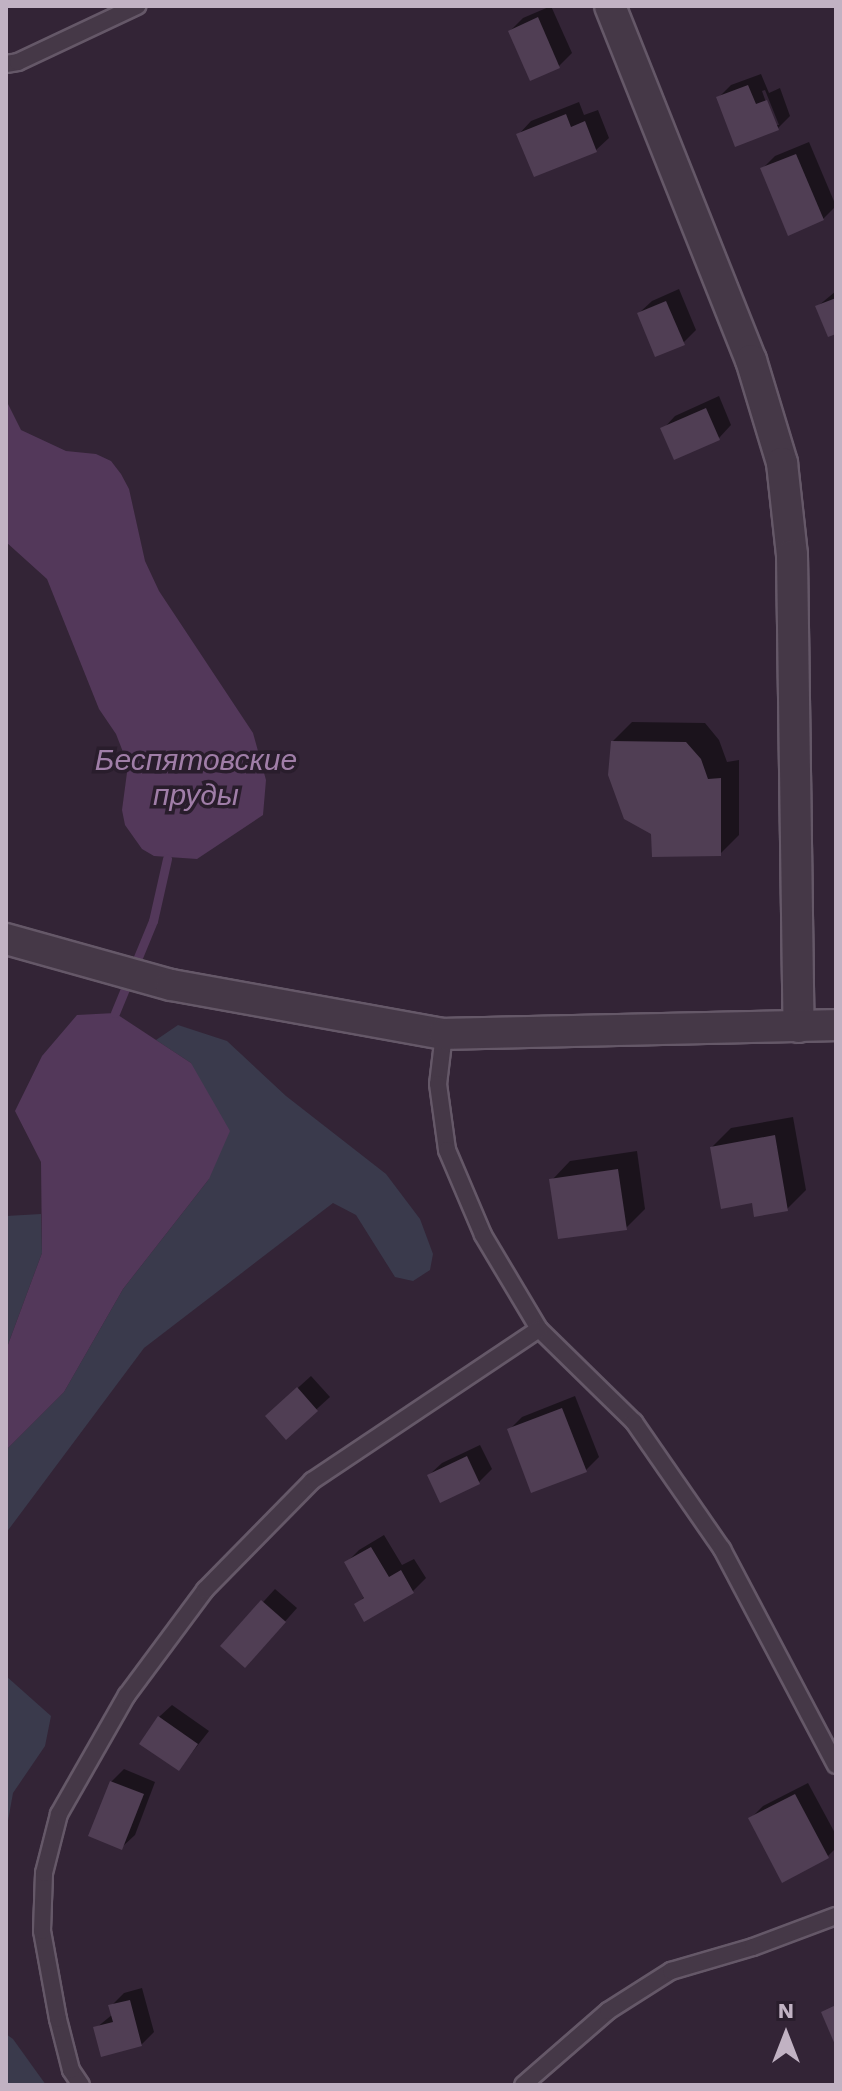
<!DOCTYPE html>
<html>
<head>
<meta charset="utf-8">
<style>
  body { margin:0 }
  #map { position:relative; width:842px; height:2091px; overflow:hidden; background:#332436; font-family:"Work Sans",sans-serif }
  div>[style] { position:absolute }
  .green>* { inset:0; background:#3a3a4c }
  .water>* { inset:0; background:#53385a }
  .shadow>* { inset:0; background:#0007 }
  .stream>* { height:9px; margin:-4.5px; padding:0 4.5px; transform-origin:4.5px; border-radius:4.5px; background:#53385a }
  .building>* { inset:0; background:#503e54 }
  .roads { filter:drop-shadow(2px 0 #655868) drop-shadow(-2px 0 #655868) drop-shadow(0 2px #655868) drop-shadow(0 -2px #655868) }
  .service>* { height:16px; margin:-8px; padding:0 8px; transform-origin:8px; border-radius:8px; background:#453847 }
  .minor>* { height:30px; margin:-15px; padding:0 15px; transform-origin:15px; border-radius:15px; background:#453847 }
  span { translate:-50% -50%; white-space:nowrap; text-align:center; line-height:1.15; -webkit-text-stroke:7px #291d2c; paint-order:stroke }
  .water-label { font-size:30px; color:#a07ea8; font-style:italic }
  .frame { position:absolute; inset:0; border:8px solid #c1b2c3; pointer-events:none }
  .north { position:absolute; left:746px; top:1995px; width:80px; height:80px; -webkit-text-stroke:6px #291d2c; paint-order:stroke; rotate:0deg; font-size:22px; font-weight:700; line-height:32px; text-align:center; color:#c1b2c3 }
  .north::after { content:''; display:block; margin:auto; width:28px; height:36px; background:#c1b2c3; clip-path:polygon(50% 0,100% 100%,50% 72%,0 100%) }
</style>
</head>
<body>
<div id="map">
  <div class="green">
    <div style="clip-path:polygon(178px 1025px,227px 1041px,286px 1096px,386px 1174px,420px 1219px,433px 1254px,430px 1270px,413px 1281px,395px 1277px,356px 1215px,333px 1203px,144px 1348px,6px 1533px,6px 1450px,64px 1392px,123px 1289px,209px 1179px,191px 1063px,156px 1040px)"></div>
    <div style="clip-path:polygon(41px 1214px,42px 1253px,6px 1350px,6px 1216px)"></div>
    <div style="clip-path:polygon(6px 1676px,51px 1716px,45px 1746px,13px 1793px,6px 1832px)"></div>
    <div style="clip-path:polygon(6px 2034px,13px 2039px,46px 2085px,6px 2085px)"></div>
  </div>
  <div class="water">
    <div style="clip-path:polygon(6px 400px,21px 430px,66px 451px,96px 454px,111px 461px,121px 474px,129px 489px,145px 561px,159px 591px,253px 733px,266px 780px,263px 815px,197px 859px,154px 856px,142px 849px,125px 825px,122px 810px,128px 765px,116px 734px,99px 709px,47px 579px,6px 542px)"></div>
    <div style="clip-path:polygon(115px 1013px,191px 1063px,230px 1131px,209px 1179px,123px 1289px,64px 1392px,6px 1450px,6px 1350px,42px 1253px,41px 1162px,15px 1111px,42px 1056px,77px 1015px)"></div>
  </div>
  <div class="shadow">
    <div style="clip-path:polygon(551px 6px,572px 53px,559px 66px,531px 78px,510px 31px,523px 18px)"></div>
    <div style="clip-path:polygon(evenodd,761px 74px,769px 93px,780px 88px,790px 116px,778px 128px,718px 98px,731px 85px,761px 74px,765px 90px,779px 125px,774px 125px,762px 91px,765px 90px)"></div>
    <div style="clip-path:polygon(579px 102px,584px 115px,598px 110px,609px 138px,596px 150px,519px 134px,531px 121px)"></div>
    <div style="clip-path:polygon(809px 142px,836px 206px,823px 219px,763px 168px,775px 156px)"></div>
    <div style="clip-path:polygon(679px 289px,696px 330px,683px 343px,639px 313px,652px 301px)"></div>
    <div style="clip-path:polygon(836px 291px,836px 331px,818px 306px)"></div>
    <div style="clip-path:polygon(719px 396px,731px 425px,719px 438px,663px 429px,675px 416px)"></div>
    <div style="clip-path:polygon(632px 722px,705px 723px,719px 740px,727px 762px,739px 760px,739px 835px,720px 854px,653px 833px,613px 741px)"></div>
    <div style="clip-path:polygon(793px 1117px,806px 1190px,787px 1209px,753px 1201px,712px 1147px,731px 1128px)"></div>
    <div style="clip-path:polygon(637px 1151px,645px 1209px,626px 1228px,552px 1180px,570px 1161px)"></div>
    <div style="clip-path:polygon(311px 1376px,330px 1397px,286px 1437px,280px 1404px)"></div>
    <div style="clip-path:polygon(575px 1396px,599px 1457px,586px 1470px,509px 1430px,522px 1417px)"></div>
    <div style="clip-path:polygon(480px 1445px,492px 1469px,479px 1482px,429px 1475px,442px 1463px)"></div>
    <div style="clip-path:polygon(384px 1535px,402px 1565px,414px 1559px,426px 1578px,413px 1591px,356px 1605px,365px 1596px,346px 1563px,359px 1550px)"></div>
    <div style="clip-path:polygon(275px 1589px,297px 1608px,257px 1653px,223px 1646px)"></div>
    <div style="clip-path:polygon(172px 1705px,209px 1731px,179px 1769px,159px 1717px)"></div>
    <div style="clip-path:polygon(124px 1769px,155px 1782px,135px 1835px,122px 1847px,111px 1782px)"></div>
    <div style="clip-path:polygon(808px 1783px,836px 1835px,836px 1848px,828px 1856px,750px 1819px,763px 1806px)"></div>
    <div style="clip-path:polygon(142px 1988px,154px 2032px,141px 2045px,96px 2028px,113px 2014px,111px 2006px,124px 1993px)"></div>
  </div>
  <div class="stream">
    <div style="left:115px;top:1013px;width:100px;rotate:-67.6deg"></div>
    <div style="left:153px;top:921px;width:64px;rotate:-77.3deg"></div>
  </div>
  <div class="building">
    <div style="clip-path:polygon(538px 17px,560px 68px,530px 81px,508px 31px)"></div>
    <div style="clip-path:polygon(748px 85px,756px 104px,767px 100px,779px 130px,735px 147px,716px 97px)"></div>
    <div style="clip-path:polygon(566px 114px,571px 127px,585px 121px,597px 152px,534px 177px,516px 134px)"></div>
    <div style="clip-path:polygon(796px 154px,824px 220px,788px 236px,760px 168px)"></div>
    <div style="clip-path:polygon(836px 298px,836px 334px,828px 337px,815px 306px)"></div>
    <div style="clip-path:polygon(666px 301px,685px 345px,655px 357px,637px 313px)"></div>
    <div style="clip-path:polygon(706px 408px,720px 440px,674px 460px,660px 428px)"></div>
    <div style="clip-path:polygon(611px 741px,686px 742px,701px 759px,708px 779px,721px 778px,721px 856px,652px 857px,651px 834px,624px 819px,608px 775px)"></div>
    <div style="clip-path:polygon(775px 1135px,788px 1211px,754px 1217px,752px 1203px,721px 1209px,710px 1147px)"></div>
    <div style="clip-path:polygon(618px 1169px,627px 1230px,558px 1239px,549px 1179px)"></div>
    <div style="clip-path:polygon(297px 1387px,318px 1411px,286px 1440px,265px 1416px)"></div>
    <div style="clip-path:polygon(562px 1408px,587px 1472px,531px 1493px,507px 1429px)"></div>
    <div style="clip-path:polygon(467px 1456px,480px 1484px,440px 1503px,427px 1475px)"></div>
    <div style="clip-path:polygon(371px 1547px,389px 1577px,401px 1570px,414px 1593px,364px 1622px,354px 1604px,364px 1598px,344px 1562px)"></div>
    <div style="clip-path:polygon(261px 1600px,286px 1622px,245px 1668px,220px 1646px)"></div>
    <div style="clip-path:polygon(158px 1716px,198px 1744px,179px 1771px,139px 1744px)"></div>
    <div style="clip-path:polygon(110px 1781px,144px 1794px,122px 1850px,88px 1836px)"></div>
    <div style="clip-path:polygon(795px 1794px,829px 1858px,782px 1883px,748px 1818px)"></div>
    <div style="clip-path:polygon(130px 2000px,142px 2046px,101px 2057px,93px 2027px,113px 2022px,108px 2005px)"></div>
    <div style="clip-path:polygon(836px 2005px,836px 2047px,821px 2012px)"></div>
  </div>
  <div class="roads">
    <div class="service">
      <div style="left:6px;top:64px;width:12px;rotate:-9deg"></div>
      <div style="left:18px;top:62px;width:132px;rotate:-25.2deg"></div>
      <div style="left:444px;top:1034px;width:50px;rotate:96.8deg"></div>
      <div style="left:438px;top:1084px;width:67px;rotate:82.2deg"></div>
      <div style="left:447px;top:1150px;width:92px;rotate:67deg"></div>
      <div style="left:483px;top:1235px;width:109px;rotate:59.2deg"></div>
      <div style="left:539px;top:1329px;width:133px;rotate:44.4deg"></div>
      <div style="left:634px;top:1422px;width:155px;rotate:55.3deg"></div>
      <div style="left:722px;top:1549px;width:244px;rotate:62.2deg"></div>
      <div style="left:81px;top:2085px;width:18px;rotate:-124deg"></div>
      <div style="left:71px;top:2070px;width:53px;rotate:-104.3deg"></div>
      <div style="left:58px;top:2019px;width:89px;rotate:-100.3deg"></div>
      <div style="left:42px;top:1931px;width:58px;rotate:-88deg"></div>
      <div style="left:44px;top:1873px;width:61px;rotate:-75.7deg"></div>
      <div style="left:59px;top:1814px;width:137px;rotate:-60.3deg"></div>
      <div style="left:127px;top:1695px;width:131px;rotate:-53.4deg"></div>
      <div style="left:205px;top:1590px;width:153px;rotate:-45.5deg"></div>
      <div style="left:312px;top:1481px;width:273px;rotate:-33.8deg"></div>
      <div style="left:523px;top:2085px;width:113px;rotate:-41deg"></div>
      <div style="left:608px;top:2011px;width:75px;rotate:-32.4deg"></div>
      <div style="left:671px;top:1971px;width:85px;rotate:-16.3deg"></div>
      <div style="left:753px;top:1947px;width:89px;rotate:-20.5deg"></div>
    </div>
    <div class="minor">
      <div style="left:610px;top:6px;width:381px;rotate:68.3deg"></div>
      <div style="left:751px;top:360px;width:108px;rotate:73.2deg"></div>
      <div style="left:782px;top:463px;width:93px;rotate:83.8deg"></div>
      <div style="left:792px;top:555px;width:472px;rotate:89.2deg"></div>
      <div style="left:6px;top:939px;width:171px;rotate:15.6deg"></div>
      <div style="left:171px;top:985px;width:277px;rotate:10.2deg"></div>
      <div style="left:444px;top:1034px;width:392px;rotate:-1.3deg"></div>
    </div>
  </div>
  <div class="water-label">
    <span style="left:196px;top:777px">Беспятовские<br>пруды</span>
  </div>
  <div class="frame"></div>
  <div class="north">N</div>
</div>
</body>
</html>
